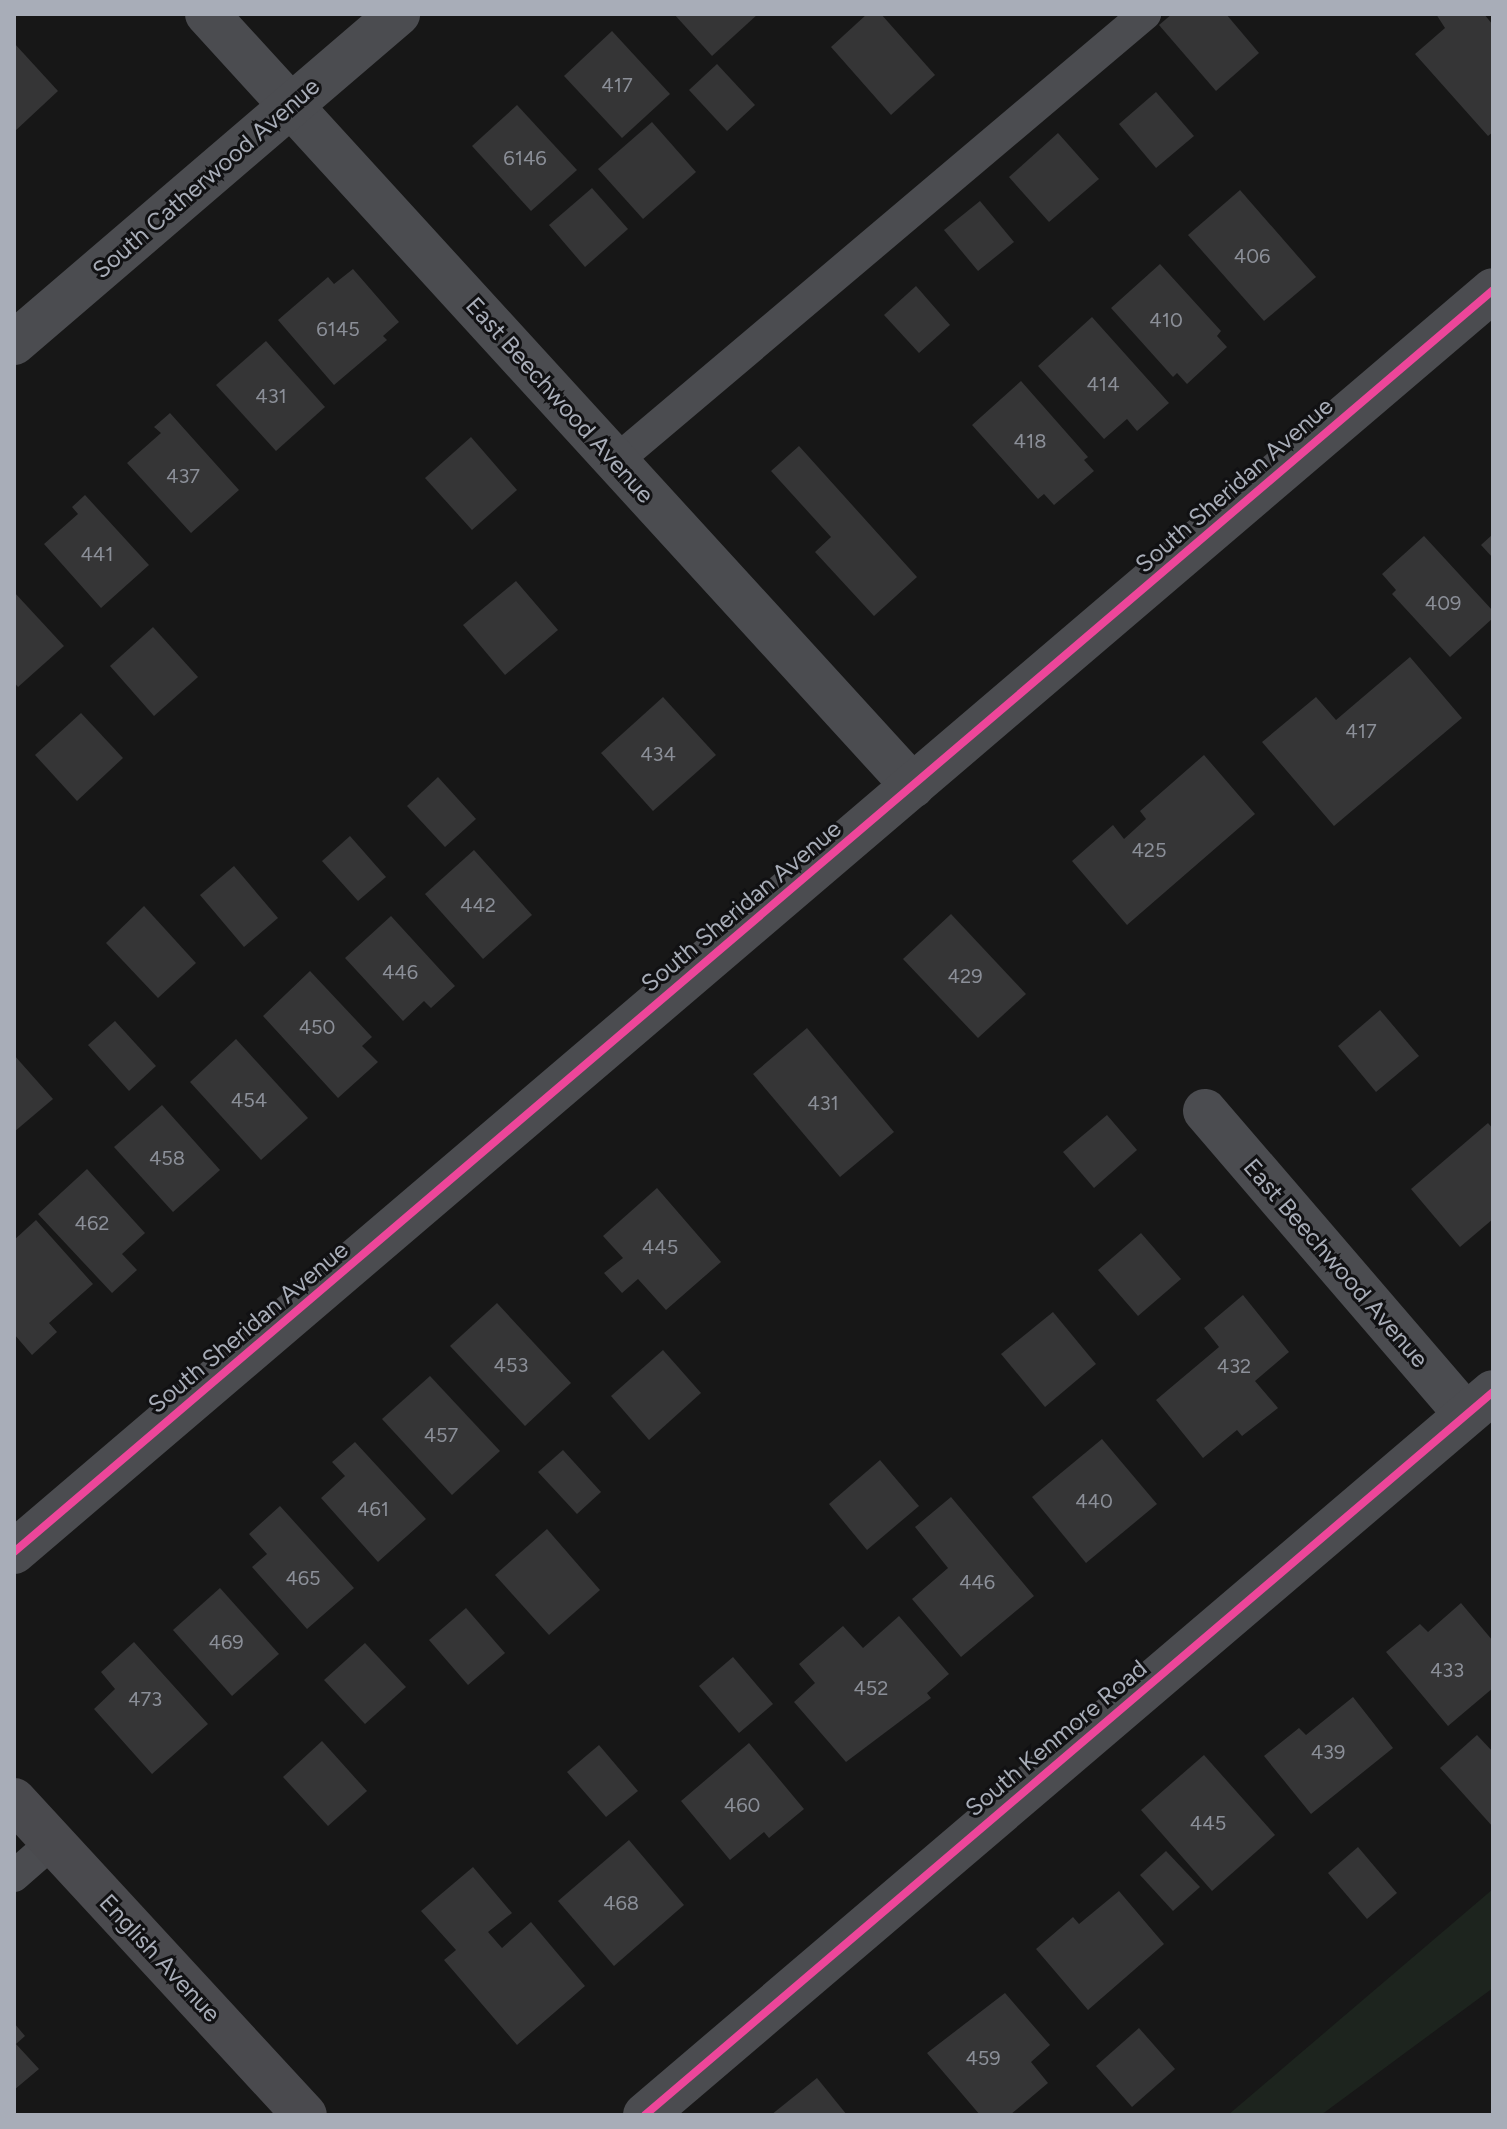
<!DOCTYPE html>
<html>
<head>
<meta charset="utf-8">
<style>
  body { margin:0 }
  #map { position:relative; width:1507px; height:2129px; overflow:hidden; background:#171717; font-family:Figtree,sans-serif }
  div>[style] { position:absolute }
  .green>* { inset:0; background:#1d241e }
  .building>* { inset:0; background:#353536 }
  .lane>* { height:32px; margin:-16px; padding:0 16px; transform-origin:16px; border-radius:16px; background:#4b4c50 }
  .street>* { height:44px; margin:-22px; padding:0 22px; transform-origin:22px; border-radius:22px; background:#4b4c50 }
  .secondary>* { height:44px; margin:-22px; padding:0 22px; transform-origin:22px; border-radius:22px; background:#4a4a4e }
  .cycleway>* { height:8px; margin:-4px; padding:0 4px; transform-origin:4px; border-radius:4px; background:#ed469a }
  span { translate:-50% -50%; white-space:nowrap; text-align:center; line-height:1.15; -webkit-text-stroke:6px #111113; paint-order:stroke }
  .number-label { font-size:20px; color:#8b8f98 }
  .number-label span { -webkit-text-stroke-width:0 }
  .street-label { font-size:24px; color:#a8adb8 }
  .frame { position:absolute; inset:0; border:16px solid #a8adb8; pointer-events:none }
</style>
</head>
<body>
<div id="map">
  <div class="green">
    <div style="clip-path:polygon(1493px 1889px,1493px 1988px,1321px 2115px,1228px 2115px)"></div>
  </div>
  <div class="building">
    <div style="clip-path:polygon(674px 14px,758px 14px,712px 56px)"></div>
    <div style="clip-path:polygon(867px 14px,881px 14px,935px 75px,891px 115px,831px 47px)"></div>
    <div style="clip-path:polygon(1172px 14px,1226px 14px,1259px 53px,1216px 91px,1159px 25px)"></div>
    <div style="clip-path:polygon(1436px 14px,1484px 14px,1493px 25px,1493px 132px,1488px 136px,1415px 54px,1445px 28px)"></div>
    <div style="clip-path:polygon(612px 31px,670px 94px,622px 138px,564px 76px)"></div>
    <div style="clip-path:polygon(14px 43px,58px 91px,14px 132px)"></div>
    <div style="clip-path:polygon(717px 64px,755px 105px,727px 131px,689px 90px)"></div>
    <div style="clip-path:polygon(1156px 92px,1194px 136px,1156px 168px,1119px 124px)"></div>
    <div style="clip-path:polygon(517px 105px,577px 170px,531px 211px,472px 146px)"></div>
    <div style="clip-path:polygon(652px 122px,696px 172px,643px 219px,598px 169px)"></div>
    <div style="clip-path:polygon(1058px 133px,1099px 179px,1049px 222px,1009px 177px)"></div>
    <div style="clip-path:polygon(592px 188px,628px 229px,585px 267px,549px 225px)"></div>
    <div style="clip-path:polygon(1240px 190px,1316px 277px,1264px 321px,1188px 235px)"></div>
    <div style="clip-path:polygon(980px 201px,1014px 242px,978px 271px,944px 230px)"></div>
    <div style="clip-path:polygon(1160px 264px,1221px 331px,1217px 336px,1227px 347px,1187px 384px,1177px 373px,1173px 377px,1111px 308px)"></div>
    <div style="clip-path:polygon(353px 269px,399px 322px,383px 336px,387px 340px,334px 385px,278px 320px,328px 277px,334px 284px)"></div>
    <div style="clip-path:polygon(916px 286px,950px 325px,919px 353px,884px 315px)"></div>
    <div style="clip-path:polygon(1092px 317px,1169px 403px,1137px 431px,1127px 419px,1104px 439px,1038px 366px)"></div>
    <div style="clip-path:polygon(266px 341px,325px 407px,276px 451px,216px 385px)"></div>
    <div style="clip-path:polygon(1021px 381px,1088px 457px,1084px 460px,1094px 471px,1054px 505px,1044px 494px,1038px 499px,972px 425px)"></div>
    <div style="clip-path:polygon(170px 413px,239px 490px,191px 533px,127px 463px,161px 433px,154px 427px)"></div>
    <div style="clip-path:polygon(471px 437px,517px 490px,472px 530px,425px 478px)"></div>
    <div style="clip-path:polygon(799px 446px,917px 577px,874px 616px,815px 552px,831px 537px,771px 471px)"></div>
    <div style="clip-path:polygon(85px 495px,149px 565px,101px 608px,44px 544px,78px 514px,72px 507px)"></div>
    <div style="clip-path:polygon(1493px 534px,1493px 558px,1481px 545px)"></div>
    <div style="clip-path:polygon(1424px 536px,1493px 611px,1493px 618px,1450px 657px,1392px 594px,1396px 590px,1382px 574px)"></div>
    <div style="clip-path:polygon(516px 581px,558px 630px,505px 675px,463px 625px)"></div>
    <div style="clip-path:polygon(14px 592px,64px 646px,18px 687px,14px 682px)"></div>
    <div style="clip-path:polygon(153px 627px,198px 677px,154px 716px,110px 666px)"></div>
    <div style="clip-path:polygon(1410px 657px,1462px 718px,1334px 826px,1262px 742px,1316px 697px,1336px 720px)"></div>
    <div style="clip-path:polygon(663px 697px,716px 755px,653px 811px,601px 753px)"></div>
    <div style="clip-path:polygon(81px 713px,123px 758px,77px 801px,35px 755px)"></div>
    <div style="clip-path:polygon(1204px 755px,1255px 814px,1127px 925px,1072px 861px,1113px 825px,1124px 839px,1146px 819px,1140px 811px)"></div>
    <div style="clip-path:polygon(438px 777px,476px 819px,445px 847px,407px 806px)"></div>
    <div style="clip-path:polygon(350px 836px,386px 877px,358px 901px,322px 861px)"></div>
    <div style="clip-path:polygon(474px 850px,532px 915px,483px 959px,425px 894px)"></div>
    <div style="clip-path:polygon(234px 866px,278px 918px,244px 947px,200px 895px)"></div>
    <div style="clip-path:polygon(144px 906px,196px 963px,158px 998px,106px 943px)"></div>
    <div style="clip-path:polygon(951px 914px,1026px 994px,978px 1038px,903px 959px)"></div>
    <div style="clip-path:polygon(391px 916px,455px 986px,431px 1008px,424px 1001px,403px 1021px,345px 958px)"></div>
    <div style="clip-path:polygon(310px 971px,372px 1037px,362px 1046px,378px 1062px,338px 1098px,263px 1016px)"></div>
    <div style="clip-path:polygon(1380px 1010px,1419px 1056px,1376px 1092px,1338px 1046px)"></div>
    <div style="clip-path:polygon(115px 1021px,156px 1066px,129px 1091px,88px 1045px)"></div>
    <div style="clip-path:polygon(807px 1028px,894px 1132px,840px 1177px,753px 1074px)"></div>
    <div style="clip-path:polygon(236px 1039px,308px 1118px,261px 1160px,190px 1082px)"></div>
    <div style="clip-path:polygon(14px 1055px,53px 1099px,14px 1132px)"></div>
    <div style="clip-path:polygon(162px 1105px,220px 1170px,173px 1212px,114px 1147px)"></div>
    <div style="clip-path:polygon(1107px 1115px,1137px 1150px,1094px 1188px,1063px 1152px)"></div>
    <div style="clip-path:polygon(1488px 1123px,1493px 1129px,1493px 1219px,1460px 1247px,1411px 1189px)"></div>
    <div style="clip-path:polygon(87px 1169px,145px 1233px,122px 1254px,137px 1270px,112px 1293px,38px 1214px)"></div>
    <div style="clip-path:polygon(657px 1188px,721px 1262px,666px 1310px,638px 1279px,622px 1293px,604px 1273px,623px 1258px,603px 1236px)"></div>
    <div style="clip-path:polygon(36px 1220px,93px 1284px,49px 1323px,57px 1332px,32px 1355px,14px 1334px,14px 1240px)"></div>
    <div style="clip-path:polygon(1141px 1233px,1181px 1279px,1138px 1316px,1098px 1270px)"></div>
    <div style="clip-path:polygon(1243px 1295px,1289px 1352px,1255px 1381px,1278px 1408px,1242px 1436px,1237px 1430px,1203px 1458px,1156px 1400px,1219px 1347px,1204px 1328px)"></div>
    <div style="clip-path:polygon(497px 1303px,571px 1383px,525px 1426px,450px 1346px)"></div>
    <div style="clip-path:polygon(1053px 1312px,1096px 1364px,1045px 1407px,1001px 1354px)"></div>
    <div style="clip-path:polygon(663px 1350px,701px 1393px,649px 1440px,611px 1396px)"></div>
    <div style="clip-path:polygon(430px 1376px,500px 1451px,452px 1495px,382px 1419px)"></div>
    <div style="clip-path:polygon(1102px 1439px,1157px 1504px,1086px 1563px,1032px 1497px)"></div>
    <div style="clip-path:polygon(355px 1442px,426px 1519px,378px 1562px,321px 1498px,345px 1476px,332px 1462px)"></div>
    <div style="clip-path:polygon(563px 1450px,601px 1492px,577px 1514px,538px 1472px)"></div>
    <div style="clip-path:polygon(880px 1460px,919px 1506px,867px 1550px,829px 1504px)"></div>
    <div style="clip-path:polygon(951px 1497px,1034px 1596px,961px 1657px,912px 1599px,948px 1568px,915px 1527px)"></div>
    <div style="clip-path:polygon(280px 1506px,354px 1588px,307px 1629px,252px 1567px,267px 1554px,249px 1534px)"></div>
    <div style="clip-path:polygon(547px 1529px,600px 1590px,549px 1635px,495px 1575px)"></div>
    <div style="clip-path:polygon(220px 1588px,279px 1654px,232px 1696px,173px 1630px)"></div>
    <div style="clip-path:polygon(1461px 1603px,1493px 1641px,1493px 1688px,1448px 1726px,1386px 1652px,1420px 1624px,1428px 1632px)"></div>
    <div style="clip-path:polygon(466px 1608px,505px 1653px,468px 1685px,429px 1640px)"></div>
    <div style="clip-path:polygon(899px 1616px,949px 1674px,927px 1693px,931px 1698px,846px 1762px,794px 1702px,815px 1683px,799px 1664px,843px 1626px,863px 1648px)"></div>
    <div style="clip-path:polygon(134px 1642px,208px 1724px,152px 1774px,94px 1709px,115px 1689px,101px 1672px)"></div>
    <div style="clip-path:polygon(365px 1643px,406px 1687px,365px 1724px,324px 1680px)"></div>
    <div style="clip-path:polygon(733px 1657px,773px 1704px,739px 1733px,699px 1686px)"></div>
    <div style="clip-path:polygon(1353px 1697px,1393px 1748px,1311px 1814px,1264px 1756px,1299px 1728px,1306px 1735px)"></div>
    <div style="clip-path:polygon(1477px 1735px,1493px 1752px,1493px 1827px,1440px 1768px)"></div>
    <div style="clip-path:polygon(322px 1741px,367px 1791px,328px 1826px,283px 1777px)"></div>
    <div style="clip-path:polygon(749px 1743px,804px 1809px,769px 1838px,764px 1832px,730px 1860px,681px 1801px)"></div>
    <div style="clip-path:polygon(599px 1745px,638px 1791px,606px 1817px,567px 1772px)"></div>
    <div style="clip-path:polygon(1204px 1755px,1275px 1835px,1212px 1891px,1141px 1810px)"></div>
    <div style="clip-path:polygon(629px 1840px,684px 1905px,614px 1966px,558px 1901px)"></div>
    <div style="clip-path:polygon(1358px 1847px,1397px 1893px,1367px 1919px,1328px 1873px)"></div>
    <div style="clip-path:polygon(1166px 1851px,1200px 1887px,1173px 1911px,1140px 1875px)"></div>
    <div style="clip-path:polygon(473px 1867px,512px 1913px,488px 1932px,502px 1948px,531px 1922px,585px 1986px,517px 2045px,444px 1960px,456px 1950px,421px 1911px)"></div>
    <div style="clip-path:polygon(1119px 1891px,1164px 1944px,1088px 2010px,1036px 1949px,1073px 1917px,1079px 1924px)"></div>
    <div style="clip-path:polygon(1005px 1993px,1050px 2045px,1031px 2062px,1048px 2083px,1010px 2115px,980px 2115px,927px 2053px)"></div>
    <div style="clip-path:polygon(14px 2023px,25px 2036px,16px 2044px,39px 2069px,14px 2090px)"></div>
    <div style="clip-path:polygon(1139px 2028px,1175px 2069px,1132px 2107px,1096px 2066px)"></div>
    <div style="clip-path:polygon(817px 2078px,847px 2115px,771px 2115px)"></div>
  </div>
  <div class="lane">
    <div style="left:616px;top:461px;width:693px;rotate:-40.2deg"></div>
    <div style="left:14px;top:1876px;width:52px;rotate:-41.1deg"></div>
  </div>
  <div class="street">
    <div style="left:207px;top:14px;width:1046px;rotate:47.56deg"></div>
    <div style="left:14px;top:343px;width:506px;rotate:-40.59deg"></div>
    <div style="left:1205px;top:1111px;width:400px;rotate:49.3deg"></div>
    <div style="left:14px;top:1552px;width:1944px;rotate:-40.47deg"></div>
    <div style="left:645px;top:2115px;width:1114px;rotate:-40.45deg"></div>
  </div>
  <div class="secondary">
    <div style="left:14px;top:1800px;width:429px;rotate:47.3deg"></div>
  </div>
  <div class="cycleway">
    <div style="left:14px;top:1552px;width:1944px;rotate:-40.47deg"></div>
    <div style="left:645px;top:2115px;width:1114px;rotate:-40.45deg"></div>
  </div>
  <div class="number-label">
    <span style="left:617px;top:85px">417</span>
    <span style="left:525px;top:158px">6146</span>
    <span style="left:1252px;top:256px">406</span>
    <span style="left:1166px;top:320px">410</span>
    <span style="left:338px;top:329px">6145</span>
    <span style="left:1103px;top:384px">414</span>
    <span style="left:271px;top:396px">431</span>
    <span style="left:1030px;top:441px">418</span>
    <span style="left:183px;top:476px">437</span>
    <span style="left:97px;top:554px">441</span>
    <span style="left:1443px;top:603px">409</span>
    <span style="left:1361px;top:731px">417</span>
    <span style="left:658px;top:754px">434</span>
    <span style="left:1149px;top:850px">425</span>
    <span style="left:478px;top:905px">442</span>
    <span style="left:400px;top:972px">446</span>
    <span style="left:965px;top:976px">429</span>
    <span style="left:317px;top:1027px">450</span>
    <span style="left:249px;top:1100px">454</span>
    <span style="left:823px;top:1103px">431</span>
    <span style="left:167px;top:1158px">458</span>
    <span style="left:92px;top:1223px">462</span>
    <span style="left:660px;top:1247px">445</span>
    <span style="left:511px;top:1365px">453</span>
    <span style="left:1234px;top:1366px">432</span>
    <span style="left:441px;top:1435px">457</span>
    <span style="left:1094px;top:1501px">440</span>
    <span style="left:373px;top:1509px">461</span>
    <span style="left:303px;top:1578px">465</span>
    <span style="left:977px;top:1582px">446</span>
    <span style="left:226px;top:1642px">469</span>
    <span style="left:1447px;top:1670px">433</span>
    <span style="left:871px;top:1688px">452</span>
    <span style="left:145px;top:1699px">473</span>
    <span style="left:1328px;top:1752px">439</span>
    <span style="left:742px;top:1805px">460</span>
    <span style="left:1208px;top:1823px">445</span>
    <span style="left:621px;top:1903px">468</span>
    <span style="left:983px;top:2058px">459</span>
  </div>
  <div class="street-label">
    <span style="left:206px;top:178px;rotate:-41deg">South Catherwood Avenue</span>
    <span style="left:560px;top:400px;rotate:48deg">East Beechwood Avenue</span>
    <span style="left:1234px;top:485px;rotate:-41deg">South Sheridan Avenue</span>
    <span style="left:741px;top:906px;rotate:-40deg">South Sheridan Avenue</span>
    <span style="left:1336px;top:1263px;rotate:49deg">East Beechwood Avenue</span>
    <span style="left:248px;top:1327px;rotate:-40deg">South Sheridan Avenue</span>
    <span style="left:1056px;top:1738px;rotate:-40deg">South Kenmore Road</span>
    <span style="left:160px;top:1958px;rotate:47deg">English Avenue</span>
  </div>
  <div class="frame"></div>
</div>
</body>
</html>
